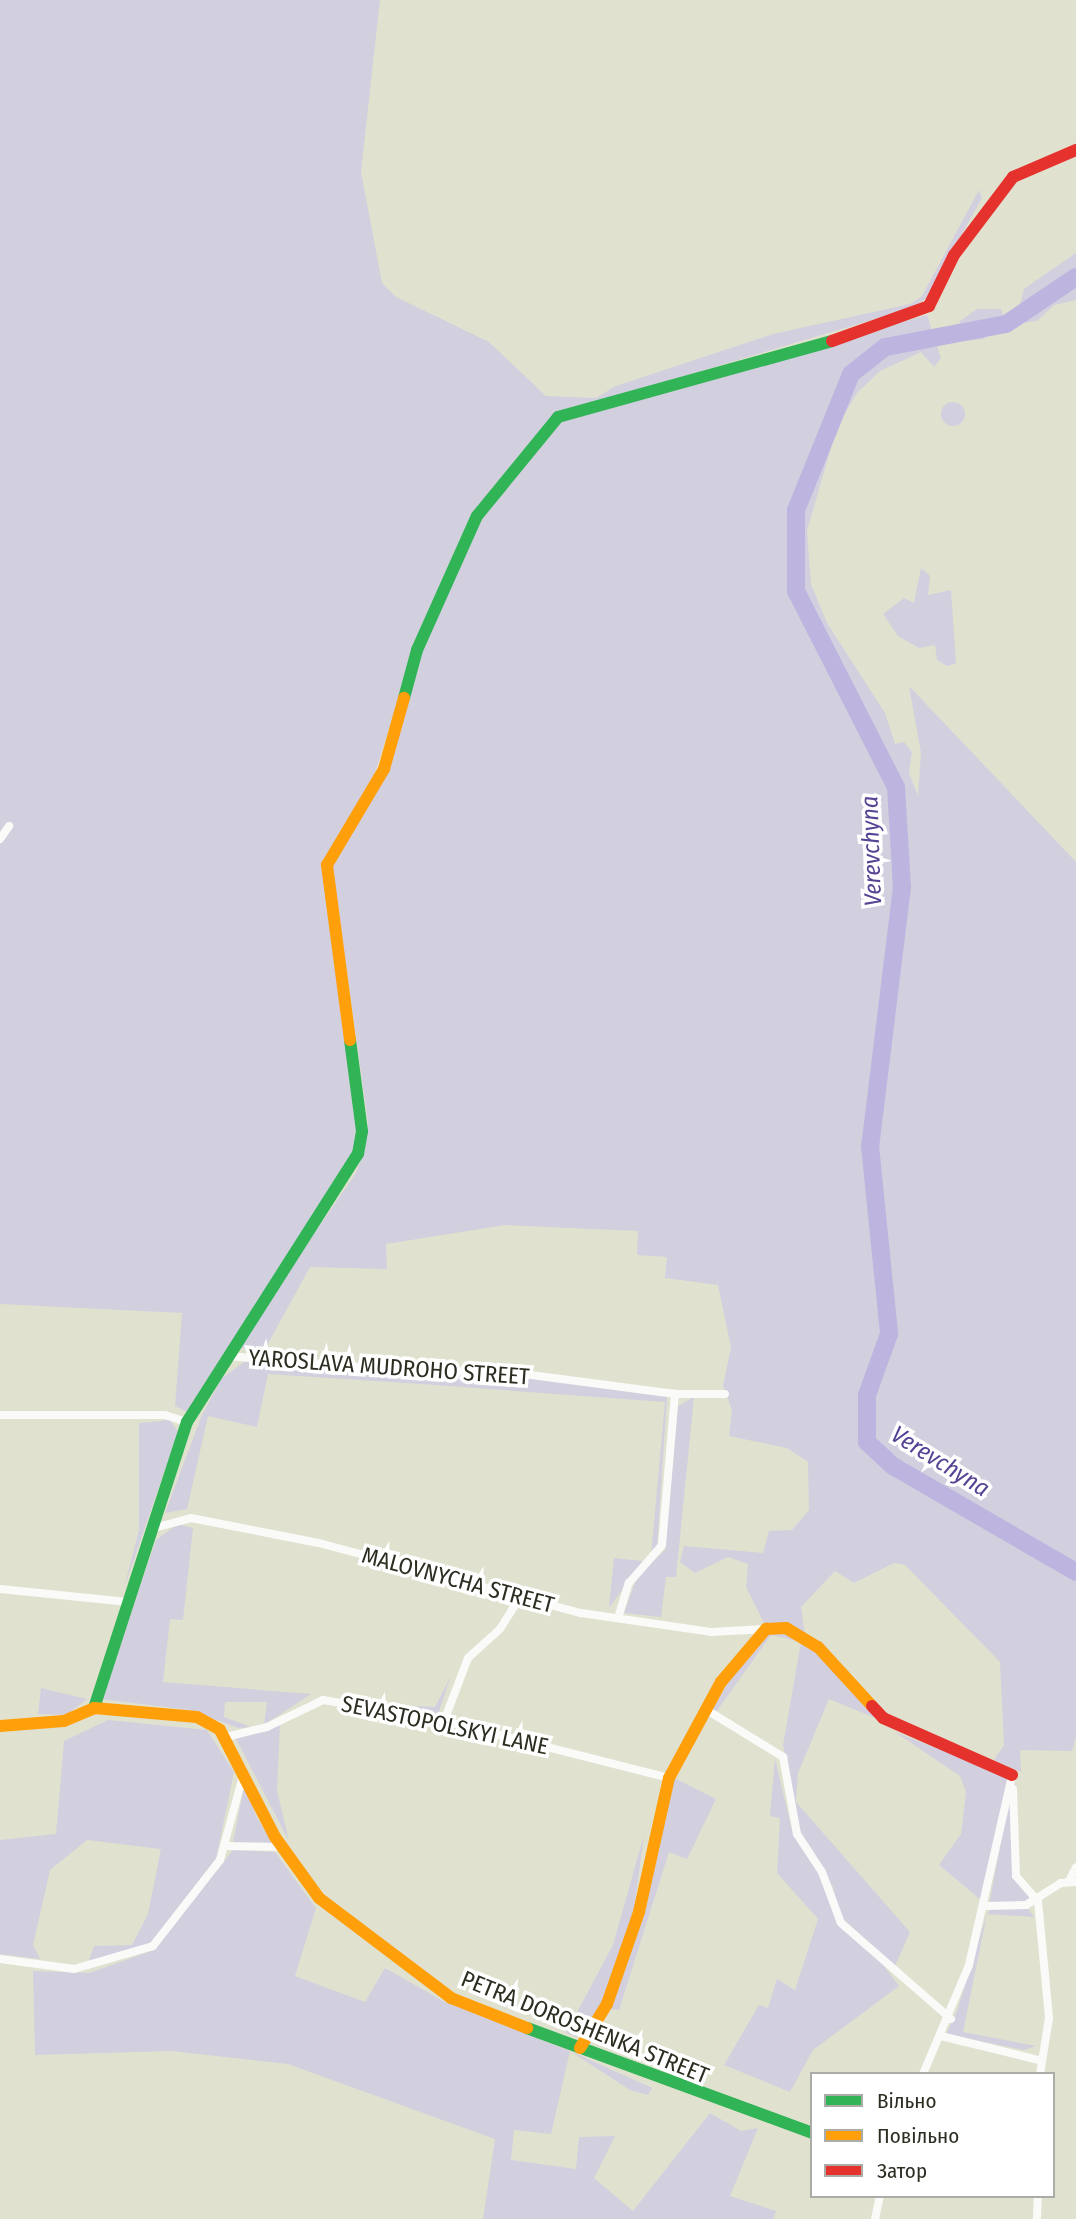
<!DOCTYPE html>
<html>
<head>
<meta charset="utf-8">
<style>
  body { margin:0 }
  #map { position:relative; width:1076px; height:2219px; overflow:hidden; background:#e1e1d0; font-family:"Fira Sans Condensed",sans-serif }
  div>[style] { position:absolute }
  .green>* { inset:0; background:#d2cfdf }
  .round { border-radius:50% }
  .river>* { height:18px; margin:-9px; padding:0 9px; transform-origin:9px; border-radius:9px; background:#bdb5df }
  .street>* { height:8px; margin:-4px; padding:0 4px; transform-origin:4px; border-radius:4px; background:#fafaf8 }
  .fast>* { height:12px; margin:-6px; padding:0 6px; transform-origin:6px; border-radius:6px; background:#30b455 }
  .slow>* { height:12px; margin:-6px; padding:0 6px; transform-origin:6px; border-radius:6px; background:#ff9f0a }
  .jam>* { height:12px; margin:-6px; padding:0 6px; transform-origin:6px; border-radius:6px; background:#e5322d }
  span { translate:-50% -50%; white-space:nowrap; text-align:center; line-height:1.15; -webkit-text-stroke:7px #fff; paint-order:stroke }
  .street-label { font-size:23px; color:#2e2d22 }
  .water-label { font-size:24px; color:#564394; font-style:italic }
  .legend { position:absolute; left:810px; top:2072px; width:245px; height:126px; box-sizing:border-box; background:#fff; border:2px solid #ababa7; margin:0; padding:9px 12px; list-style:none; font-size:21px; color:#2e2d22 }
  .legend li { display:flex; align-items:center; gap:14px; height:35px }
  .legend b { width:35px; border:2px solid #ababa7 }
</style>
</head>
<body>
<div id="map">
  <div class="green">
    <div style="clip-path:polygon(0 0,380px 0,361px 172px,382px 283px,396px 297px,489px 342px,546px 396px,596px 398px,616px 386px,773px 334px,910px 304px,922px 296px,979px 190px,982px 198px,926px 298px,912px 308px,557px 414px,477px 508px,406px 676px,371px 785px,331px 848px,358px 1129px,354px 1155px,189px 1413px,175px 1406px,182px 1313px,0 1304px,0 843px,7px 834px,0 833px)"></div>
    <div style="clip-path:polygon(1076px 253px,1076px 300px,1054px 305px,1037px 321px,1015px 324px,1024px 289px)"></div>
    <div style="clip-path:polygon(977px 309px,1001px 309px,1004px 317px,984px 339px,955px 342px,960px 321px)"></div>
    <div style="clip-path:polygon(927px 315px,941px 358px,934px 367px,921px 352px,880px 371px,857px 393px,837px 427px,807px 531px,811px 584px,827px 623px,885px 713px,895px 744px,904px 742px,912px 752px,909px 773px,918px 796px,921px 753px,909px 686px,1076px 862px,1076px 1737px,1072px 1751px,1020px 1750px,1021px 1772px,994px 1760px,1004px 1745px,1000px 1662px,905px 1565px,894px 1563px,854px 1583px,835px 1571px,801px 1607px,805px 1635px,764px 1623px,746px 1587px,748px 1564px,728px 1557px,695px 1573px,680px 1562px,684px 1546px,763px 1553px,769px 1531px,792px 1530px,809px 1510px,808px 1462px,787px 1448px,729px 1436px,732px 1410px,723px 1386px,731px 1347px,718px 1285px,665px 1278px,667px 1257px,637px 1255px,638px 1231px,505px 1225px,386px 1244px,387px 1269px,310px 1267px,265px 1349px,235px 1348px,356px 1173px,364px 1151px,368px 1123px,332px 864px,389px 767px,418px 657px,483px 514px,558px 420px)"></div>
    <div class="round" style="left:941px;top:402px;width:24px;height:24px"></div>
    <div style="clip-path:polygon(921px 568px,930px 576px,928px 595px,951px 590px,956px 663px,947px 666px,937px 660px,935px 645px,919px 648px,898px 636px,883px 614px,904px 598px,914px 603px)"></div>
    <div style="clip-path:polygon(244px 1362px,415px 1376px,499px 1374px,667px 1397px,657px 1548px,651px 1556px,665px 1402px,421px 1384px,268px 1374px,257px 1427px,208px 1416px,187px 1509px,165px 1513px,202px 1415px,222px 1378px)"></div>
    <div style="clip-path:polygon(694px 1397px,676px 1577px,666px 1577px,661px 1617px,624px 1613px,637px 1577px,665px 1550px,678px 1406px)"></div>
    <div style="clip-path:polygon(170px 1420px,178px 1432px,124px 1588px,139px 1530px,139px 1423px)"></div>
    <div style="clip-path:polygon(178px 1524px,193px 1528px,183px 1620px,170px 1619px,163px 1682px,311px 1694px,264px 1725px,267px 1702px,225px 1702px,224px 1717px,251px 1727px,238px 1728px,190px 1710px,101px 1699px,156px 1540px)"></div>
    <div style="clip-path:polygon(614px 1558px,643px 1561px,609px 1608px)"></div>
    <div style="clip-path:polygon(777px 1629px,802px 1639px,815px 1650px,878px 1719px,829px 1699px,798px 1773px,796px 1802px,910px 1932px,895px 1966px,839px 1915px,833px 1887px,800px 1833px,783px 1745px,801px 1642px,771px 1635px,716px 1712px,712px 1709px,752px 1644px)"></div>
    <div style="clip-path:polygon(450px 1678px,438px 1715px,388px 1705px,435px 1707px)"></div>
    <div style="clip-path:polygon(41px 1688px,87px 1699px,66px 1715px,38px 1714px)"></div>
    <div style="clip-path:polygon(108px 1720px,207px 1730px,234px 1772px,216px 1859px,149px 1945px,88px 1963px,94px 1946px,132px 1945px,148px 1914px,161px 1849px,87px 1840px,50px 1870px,33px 1945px,40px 1959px,0 1954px,0 1840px,56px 1834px,64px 1741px)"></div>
    <div style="clip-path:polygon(280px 1724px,277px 1791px,289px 1841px,235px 1737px)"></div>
    <div style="clip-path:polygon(895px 1732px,1008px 1776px,981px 1900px,939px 1865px,961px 1834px,966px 1792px,960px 1776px)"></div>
    <div style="clip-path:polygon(775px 1759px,793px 1834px,823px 1878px,836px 1922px,872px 1950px,899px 1986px,813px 2050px,790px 2092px,724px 2065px,759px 2005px,768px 2008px,777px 1979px,795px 1990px,818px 1919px,777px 1873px,780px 1818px,770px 1816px)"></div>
    <div style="clip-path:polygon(674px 1778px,716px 1799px,687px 1859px,669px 1852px,619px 2010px,610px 2009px)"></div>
    <div style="clip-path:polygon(244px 1786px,257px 1818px,273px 1844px,233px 1843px)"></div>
    <div style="clip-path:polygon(1011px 1789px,1013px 1874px,1034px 1900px,989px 1905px)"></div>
    <div style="clip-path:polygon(644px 1835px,634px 1910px,604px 2000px,578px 2037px,566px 2033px,613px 1945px)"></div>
    <div style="clip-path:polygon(233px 1850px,275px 1852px,316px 1908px,295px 1976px,365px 2002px,385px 1968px,443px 2001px,570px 2051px,652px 2088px,648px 2095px,630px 2090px,570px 2051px,551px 2134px,514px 2130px,511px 2160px,576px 2169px,579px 2137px,615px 2136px,594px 2178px,633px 2211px,710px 2113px,741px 2131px,758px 2128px,730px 2196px,776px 2211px,773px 2219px,483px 2219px,495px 2139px,288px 2064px,172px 2051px,35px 2055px,33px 1971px,89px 1973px,154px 1950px)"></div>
    <div style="clip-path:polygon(1027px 1907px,1034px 1917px,987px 1914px,963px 2032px,1036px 2046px,1024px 2050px,946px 2034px,957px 2011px,987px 1914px,990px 1909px)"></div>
  </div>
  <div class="river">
    <div style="left:1076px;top:277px;width:84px;rotate:146.1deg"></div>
    <div style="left:1006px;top:324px;width:123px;rotate:169.2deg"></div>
    <div style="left:885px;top:347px;width:43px;rotate:141.5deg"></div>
    <div style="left:851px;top:374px;width:147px;rotate:112deg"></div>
    <div style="left:796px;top:510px;width:81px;rotate:90deg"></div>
    <div style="left:796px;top:591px;width:220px;rotate:63deg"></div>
    <div style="left:896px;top:787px;width:100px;rotate:86.6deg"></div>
    <div style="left:902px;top:887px;width:261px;rotate:97deg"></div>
    <div style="left:870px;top:1146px;width:189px;rotate:84.2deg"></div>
    <div style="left:889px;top:1334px;width:65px;rotate:109.8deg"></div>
    <div style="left:867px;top:1395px;width:47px;rotate:90deg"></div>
    <div style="left:867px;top:1442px;width:35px;rotate:43deg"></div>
    <div style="left:893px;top:1466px;width:211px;rotate:30.1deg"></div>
  </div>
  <div class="street">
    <div style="left:0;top:839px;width:16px;rotate:-55deg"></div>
    <div style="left:227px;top:1356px;width:195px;rotate:4.7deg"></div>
    <div style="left:421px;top:1372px;width:80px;rotate:-0.7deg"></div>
    <div style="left:501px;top:1371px;width:176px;rotate:7.5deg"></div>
    <div style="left:675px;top:1394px;width:50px"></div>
    <div style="left:0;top:1415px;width:165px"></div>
    <div style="left:165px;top:1415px;width:23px;rotate:18deg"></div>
    <div style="left:154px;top:1528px;width:38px;rotate:-15deg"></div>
    <div style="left:191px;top:1518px;width:130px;rotate:11.1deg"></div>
    <div style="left:319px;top:1543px;width:271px;rotate:15deg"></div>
    <div style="left:581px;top:1613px;width:131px;rotate:8.3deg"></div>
    <div style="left:711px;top:1632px;width:55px;rotate:-3.1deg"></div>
    <div style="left:0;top:1589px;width:129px;rotate:5.8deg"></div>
    <div style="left:618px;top:1618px;width:37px;rotate:-73deg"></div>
    <div style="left:629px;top:1583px;width:50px;rotate:-49deg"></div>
    <div style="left:662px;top:1545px;width:152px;rotate:-85.1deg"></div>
    <div style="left:705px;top:1709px;width:92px;rotate:31.6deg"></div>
    <div style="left:783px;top:1757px;width:78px;rotate:79.7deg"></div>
    <div style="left:797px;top:1834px;width:45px;rotate:56.7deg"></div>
    <div style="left:822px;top:1872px;width:54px;rotate:69.6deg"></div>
    <div style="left:841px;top:1923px;width:146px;rotate:41.1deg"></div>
    <div style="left:444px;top:1721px;width:67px;rotate:-69.1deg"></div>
    <div style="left:468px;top:1658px;width:43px;rotate:-42.2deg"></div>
    <div style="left:500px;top:1629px;width:38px;rotate:-58deg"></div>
    <div style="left:226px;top:1737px;width:42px;rotate:-13.7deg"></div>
    <div style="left:267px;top:1727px;width:62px;rotate:-25.7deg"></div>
    <div style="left:323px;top:1700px;width:123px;rotate:9.8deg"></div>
    <div style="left:444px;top:1721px;width:232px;rotate:14.2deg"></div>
    <div style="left:1013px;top:1789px;width:87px;rotate:88deg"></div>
    <div style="left:1016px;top:1876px;width:33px;rotate:49deg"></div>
    <div style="left:227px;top:1846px;width:55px;rotate:1deg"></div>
    <div style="left:1070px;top:1879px;width:13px;rotate:-63deg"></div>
    <div style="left:1038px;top:1901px;width:118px;rotate:84.6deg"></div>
    <div style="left:1049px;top:2018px;width:57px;rotate:99.1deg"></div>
    <div style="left:986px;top:1906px;width:40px;rotate:-1.4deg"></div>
    <div style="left:1026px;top:1905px;width:41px;rotate:-32.2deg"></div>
    <div style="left:1061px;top:1883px;width:15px;rotate:-4deg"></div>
    <div style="left:0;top:1959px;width:75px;rotate:7.7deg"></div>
    <div style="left:74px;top:1969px;width:82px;rotate:-16.2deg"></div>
    <div style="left:153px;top:1946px;width:109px;rotate:-52.1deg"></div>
    <div style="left:220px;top:1860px;width:87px;rotate:-74.7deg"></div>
    <div style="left:941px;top:2036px;width:101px;rotate:13.8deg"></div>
    <div style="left:923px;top:2074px;width:118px;rotate:-67.1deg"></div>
    <div style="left:969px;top:1965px;width:195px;rotate:-77.2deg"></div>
    <div style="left:875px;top:2219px;width:24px;rotate:-78deg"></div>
    <div style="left:1037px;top:2219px;width:23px;rotate:-88deg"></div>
  </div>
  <div class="fast">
    <div style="left:404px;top:698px;width:50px;rotate:-74.8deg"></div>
    <div style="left:417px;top:650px;width:147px;rotate:-65.9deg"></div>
    <div style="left:477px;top:516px;width:128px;rotate:-50.7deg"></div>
    <div style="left:558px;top:417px;width:284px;rotate:-15.5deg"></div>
    <div style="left:94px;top:1708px;width:301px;rotate:-72deg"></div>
    <div style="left:187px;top:1422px;width:318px;rotate:-57.5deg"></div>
    <div style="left:358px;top:1154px;width:23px;rotate:-80deg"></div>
    <div style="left:362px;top:1131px;width:92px;rotate:-97.5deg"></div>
    <div style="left:527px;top:2028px;width:304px;rotate:20.2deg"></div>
  </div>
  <div class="slow">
    <div style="left:350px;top:1040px;width:177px;rotate:-97.5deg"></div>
    <div style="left:327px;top:865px;width:112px;rotate:-59.3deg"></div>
    <div style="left:384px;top:769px;width:74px;rotate:-74.3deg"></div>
    <div style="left:94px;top:1708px;width:103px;rotate:5deg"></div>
    <div style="left:197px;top:1717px;width:26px;rotate:29deg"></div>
    <div style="left:220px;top:1730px;width:120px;rotate:62.8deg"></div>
    <div style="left:275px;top:1837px;width:75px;rotate:54.2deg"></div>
    <div style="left:319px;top:1898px;width:166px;rotate:37.1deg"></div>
    <div style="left:451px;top:1998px;width:82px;rotate:21.5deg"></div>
    <div style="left:0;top:1726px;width:64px;rotate:-4.5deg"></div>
    <div style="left:64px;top:1721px;width:33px;rotate:-23deg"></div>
    <div style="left:580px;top:2048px;width:52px;rotate:-58.5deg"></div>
    <div style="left:607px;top:2004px;width:97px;rotate:-70.8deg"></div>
    <div style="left:639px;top:1912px;width:137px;rotate:-77.4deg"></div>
    <div style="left:669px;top:1778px;width:109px;rotate:-61.6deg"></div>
    <div style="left:721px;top:1682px;width:70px;rotate:-49.7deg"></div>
    <div style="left:766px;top:1629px;width:20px;rotate:-3deg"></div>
    <div style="left:786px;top:1628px;width:37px;rotate:31deg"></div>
    <div style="left:818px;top:1647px;width:80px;rotate:47.5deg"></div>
  </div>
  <div class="jam">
    <div style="left:832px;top:341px;width:103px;rotate:-19.8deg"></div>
    <div style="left:929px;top:306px;width:57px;rotate:-63.9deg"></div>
    <div style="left:954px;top:255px;width:98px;rotate:-52.9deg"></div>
    <div style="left:1013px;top:177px;width:69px;rotate:-23.2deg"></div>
    <div style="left:872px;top:1706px;width:16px;rotate:47deg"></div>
    <div style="left:883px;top:1718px;width:141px;rotate:23.8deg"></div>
  </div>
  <div class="street-label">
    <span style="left:389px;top:1367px;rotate:4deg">YAROSLAVA MUDROHO STREET</span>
    <span style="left:458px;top:1580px;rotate:15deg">MALOVNYCHA STREET</span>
    <span style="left:445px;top:1725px;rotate:12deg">SEVASTOPOLSKYI LANE</span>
    <span style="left:585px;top:2027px;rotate:22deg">PETRA DOROSHENKA STREET</span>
  </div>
  <div class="water-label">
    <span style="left:872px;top:851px;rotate:-92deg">Verevchyna</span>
    <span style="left:940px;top:1462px;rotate:32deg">Verevchyna</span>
  </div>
  <ul class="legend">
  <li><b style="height:9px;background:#30b455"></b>Вільно</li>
  <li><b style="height:9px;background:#ff9f0a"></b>Повільно</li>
  <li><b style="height:9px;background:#e5322d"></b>Затор</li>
  </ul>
</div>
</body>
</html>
